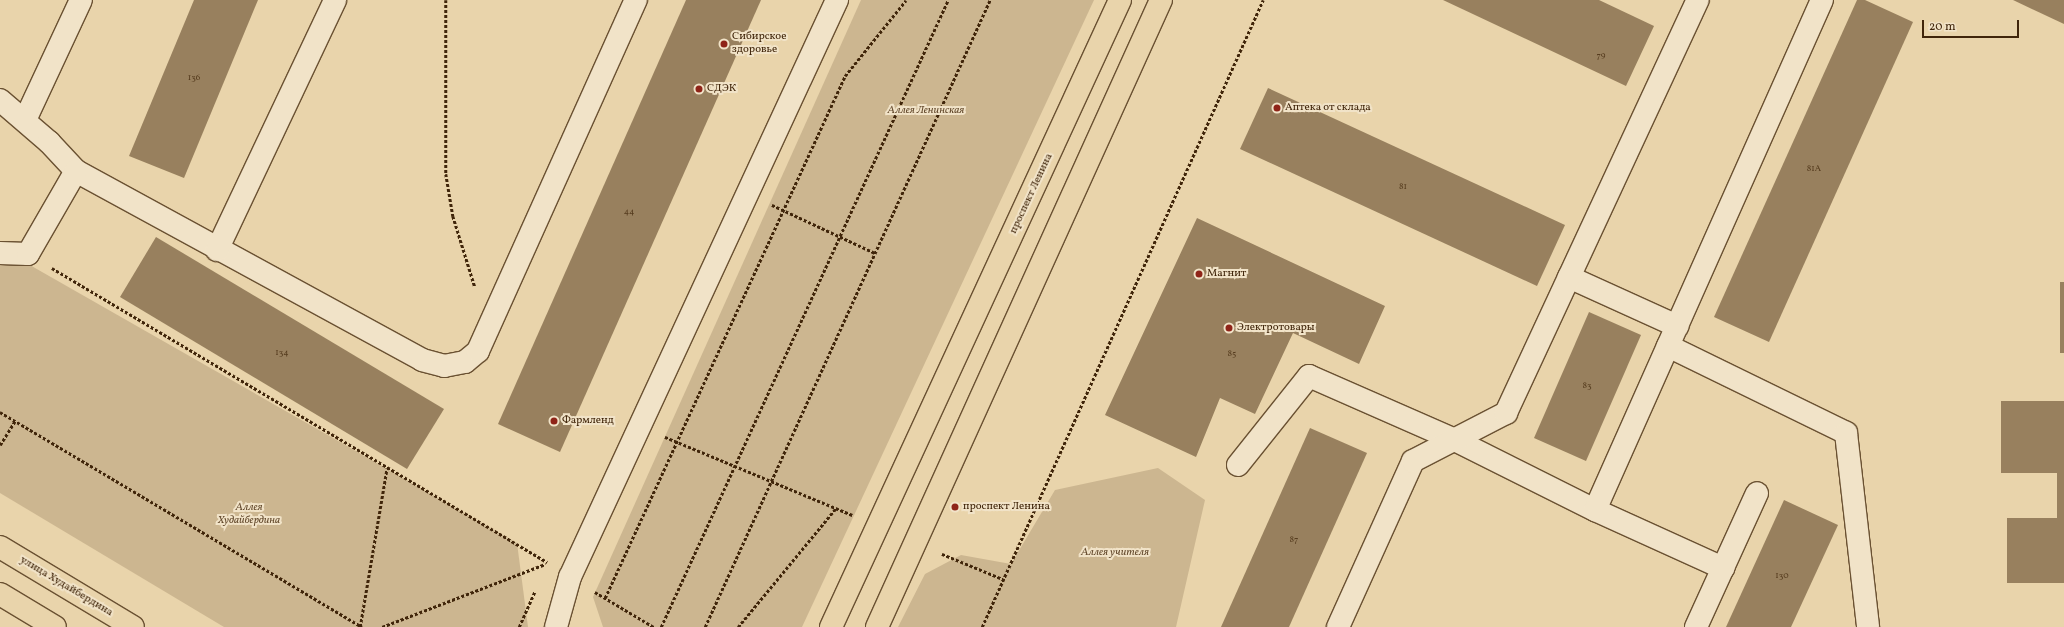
<!DOCTYPE html>
<html>
<head>
<meta charset="utf-8">
<style>
  body { margin:0 }
  #map { position:relative; width:2064px; height:627px; overflow:hidden; background:#e9d4ab; font-family:Vollkorn,serif }
  div>[style] { position:absolute }
  .green>* { inset:0; background:#ccb690 }
  .building>* { inset:0; background:#98805e }
  .path>* { height:2.5px; margin-top:-1.25px; transform-origin:0; background:repeating-linear-gradient(90deg,#40250a 0 3px,transparent 0 5px) }
  .roads { filter:drop-shadow(1px 0 #6a5132) drop-shadow(-1px 0 #6a5132) drop-shadow(0 1px #6a5132) drop-shadow(0 -1px #6a5132) }
  .minor>* { height:22px; margin:-11px; padding:0 11px; transform-origin:11px; border-radius:11px; background:#f1e3c8 }
  .major>* { height:22px; margin:-11px; padding:0 11px; transform-origin:11px; border-radius:11px; background:#e9d4ab }
  .dots>* { width:11px; height:11px; translate:-50% -50%; box-sizing:border-box; border:2px solid #f1e3c8; border-radius:50% }
  span { translate:-50% -50%; white-space:nowrap; text-align:center; line-height:1.15; -webkit-text-stroke:4px #f1e3c8; paint-order:stroke }
  .number-label { font-size:9px; color:#563c1f }
  .number-label span { -webkit-text-stroke-width:0 }
  .poi-label { font-size:11px; color:#40250a }
  .left { translate:0 -50%; text-align:left }
  .park-label { font-size:11px; color:#63492c; font-style:italic }
  .street-label { font-size:11px; color:#40250a }
  .scale { position:absolute; left:1922px; top:20px; width:97px; height:18px; box-sizing:border-box; border:2px solid #40250a; border-top:0; padding-left:5px; font-size:12px; line-height:14px; white-space:nowrap; color:#40250a; -webkit-text-stroke:3px #f1e3c8; paint-order:stroke }
</style>
</head>
<body>
<div id="map">
  <div class="green">
    <div style="clip-path:polygon(861px 0,1094px 0,802px 627px,603px 627px,593px 597px)"></div>
    <div style="clip-path:polygon(0 248px,517px 543px,528px 627px,224px 627px,0 493px)"></div>
    <div style="clip-path:polygon(1158px 468px,1205px 500px,1176px 627px,898px 627px,925px 574px,961px 555px,1011px 564px,1055px 490px)"></div>
  </div>
  <div class="building">
    <div style="clip-path:polygon(194px 0,258px 0,184px 178px,129px 156px)"></div>
    <div style="clip-path:polygon(686px 0,761px 0,560px 452px,498px 424px)"></div>
    <div style="clip-path:polygon(1443px 0,1599px 0,1654px 26px,1626px 86px)"></div>
    <div style="clip-path:polygon(1857px 0,1865px 0,1913px 22px,1769px 342px,1714px 317px)"></div>
    <div style="clip-path:polygon(2013px 0,2064px 0,2064px 24px)"></div>
    <div style="clip-path:polygon(1268px 88px,1565px 225px,1537px 286px,1240px 149px)"></div>
    <div style="clip-path:polygon(1197px 218px,1385px 306px,1359px 364px,1293px 333px,1255px 414px,1220px 398px,1196px 457px,1105px 415px)"></div>
    <div style="clip-path:polygon(156px 237px,444px 409px,407px 469px,120px 297px)"></div>
    <div style="clip-path:polygon(2060px 282px,2064px 282px,2064px 353px,2060px 353px)"></div>
    <div style="clip-path:polygon(1589px 312px,1641px 335px,1586px 461px,1534px 438px)"></div>
    <div style="clip-path:polygon(2001px 401px,2064px 401px,2064px 583px,2007px 583px,2007px 518px,2057px 518px,2057px 473px,2001px 473px)"></div>
    <div style="clip-path:polygon(1310px 428px,1367px 453px,1289px 627px,1221px 627px)"></div>
    <div style="clip-path:polygon(1784px 500px,1838px 525px,1791px 627px,1726px 627px)"></div>
  </div>
  <div class="path">
    <div style="left:446px;top:0;width:174px;rotate:90deg"></div>
    <div style="left:446px;top:174px;width:43px;rotate:80.5deg"></div>
    <div style="left:453px;top:216px;width:74px;rotate:72.8deg"></div>
    <div style="left:772px;top:205px;width:114px;rotate:25deg"></div>
    <div style="left:52px;top:268px;width:576px;rotate:30.71deg"></div>
    <div style="left:0;top:412px;width:421px;rotate:30.7deg"></div>
    <div style="left:665px;top:437px;width:203px;rotate:22.6deg"></div>
    <div style="left:0;top:445px;width:28px;rotate:-58deg"></div>
    <div style="left:942px;top:554px;width:66px;rotate:22.3deg"></div>
    <div style="left:595px;top:592px;width:69px;rotate:30.7deg"></div>
    <div style="left:605px;top:598px;width:575px;rotate:-65.31deg"></div>
    <div style="left:845px;top:76px;width:97px;rotate:-51.2deg"></div>
    <div style="left:360px;top:627px;width:161px;rotate:-80.4deg"></div>
    <div style="left:382px;top:627px;width:175px;rotate:-21.1deg"></div>
    <div style="left:519px;top:627px;width:39px;rotate:-66deg"></div>
    <div style="left:661px;top:627px;width:690px;rotate:-65.4deg"></div>
    <div style="left:705px;top:627px;width:689px;rotate:-65.56deg"></div>
    <div style="left:738px;top:627px;width:154px;rotate:-50.5deg"></div>
    <div style="left:982px;top:627px;width:687px;rotate:-65.86deg"></div>
  </div>
  <div class="roads">
    <div class="minor">
      <div style="left:0;top:100px;width:65px;rotate:40.6deg"></div>
      <div style="left:49px;top:142px;width:40px;rotate:47deg"></div>
      <div style="left:76px;top:171px;width:394px;rotate:28.6deg"></div>
      <div style="left:422px;top:360px;width:23px;rotate:15deg"></div>
      <div style="left:444px;top:366px;width:21px;rotate:-11deg"></div>
      <div style="left:465px;top:362px;width:17px;rotate:-40deg"></div>
      <div style="left:478px;top:351px;width:385px;rotate:-65.8deg"></div>
      <div style="left:25px;top:120px;width:132px;rotate:-65deg"></div>
      <div style="left:217px;top:250px;width:276px;rotate:-64.7deg"></div>
      <div style="left:0;top:253px;width:28px;rotate:2deg"></div>
      <div style="left:28px;top:254px;width:96px;rotate:-60deg"></div>
      <div style="left:1569px;top:277px;width:119px;rotate:24.4deg"></div>
      <div style="left:1668px;top:346px;width:198px;rotate:26deg"></div>
      <div style="left:1846px;top:433px;width:195px;rotate:83.5deg"></div>
      <div style="left:1238px;top:465px;width:114px;rotate:-51.4deg"></div>
      <div style="left:1309px;top:376px;width:159px;rotate:23.7deg"></div>
      <div style="left:1455px;top:440px;width:157px;rotate:26.6deg"></div>
      <div style="left:1595px;top:510px;width:558px;rotate:-66.01deg"></div>
      <div style="left:1595px;top:510px;width:141px;rotate:24.4deg"></div>
      <div style="left:556px;top:627px;width:52px;rotate:-74.4deg"></div>
      <div style="left:570px;top:577px;width:636px;rotate:-65.17deg"></div>
      <div style="left:1338px;top:627px;width:182px;rotate:-65.7deg"></div>
      <div style="left:1413px;top:461px;width:105px;rotate:-27.3deg"></div>
      <div style="left:1506px;top:413px;width:455px;rotate:-65.1deg"></div>
      <div style="left:1696px;top:627px;width:147px;rotate:-65.5deg"></div>
    </div>
    <div class="major">
      <div style="left:0;top:547px;width:155px;rotate:31deg"></div>
      <div style="left:0;top:594px;width:64px;rotate:31deg"></div>
      <div style="left:831px;top:627px;width:690px;rotate:-65.25deg"></div>
      <div style="left:877px;top:627px;width:688px;rotate:-65.63deg"></div>
    </div>
  </div>
  <div class="dots">
    <div style="left:724px;top:44px;background:#8f2418"></div>
    <div style="left:699px;top:89px;background:#8f2418"></div>
    <div style="left:1277px;top:108px;background:#8f2418"></div>
    <div style="left:1199px;top:274px;background:#8f2418"></div>
    <div style="left:1229px;top:328px;background:#8f2418"></div>
    <div style="left:554px;top:421px;background:#8f2418"></div>
    <div style="left:955px;top:507px;background:#8f2418"></div>
  </div>
  <div class="number-label">
    <span style="left:1601px;top:56px">79</span>
    <span style="left:194px;top:78px">136</span>
    <span style="left:1814px;top:169px">81А</span>
    <span style="left:1403px;top:187px">81</span>
    <span style="left:629px;top:212px">44</span>
    <span style="left:282px;top:353px">134</span>
    <span style="left:1232px;top:354px">85</span>
    <span style="left:1587px;top:386px">83</span>
    <span style="left:1294px;top:540px">87</span>
    <span style="left:1782px;top:576px">130</span>
  </div>
  <div class="poi-label">
    <span class="left" style="left:732px;top:44px">Сибирское<br>здоровье</span>
    <span class="left" style="left:707px;top:89px">СДЭК</span>
    <span class="left" style="left:1285px;top:108px">Аптека от склада</span>
    <span class="left" style="left:1207px;top:274px">Магнит</span>
    <span class="left" style="left:1237px;top:328px">Электротовары</span>
    <span class="left" style="left:562px;top:421px">Фармленд</span>
    <span class="left" style="left:963px;top:507px">проспект Ленина</span>
  </div>
  <div class="park-label">
    <span style="left:926px;top:111px">Аллея Ленинская</span>
    <span style="left:249px;top:515px">Аллея<br>Худайбердина</span>
    <span style="left:1115px;top:553px">Аллея учителя</span>
  </div>
  <div class="street-label">
    <span style="left:1032px;top:194px;rotate:-65deg">проспект Ленина</span>
    <span style="left:66px;top:587px;rotate:31deg">улица Худайбердина</span>
  </div>
  <div class="scale">20 m</div>
</div>
</body>
</html>
